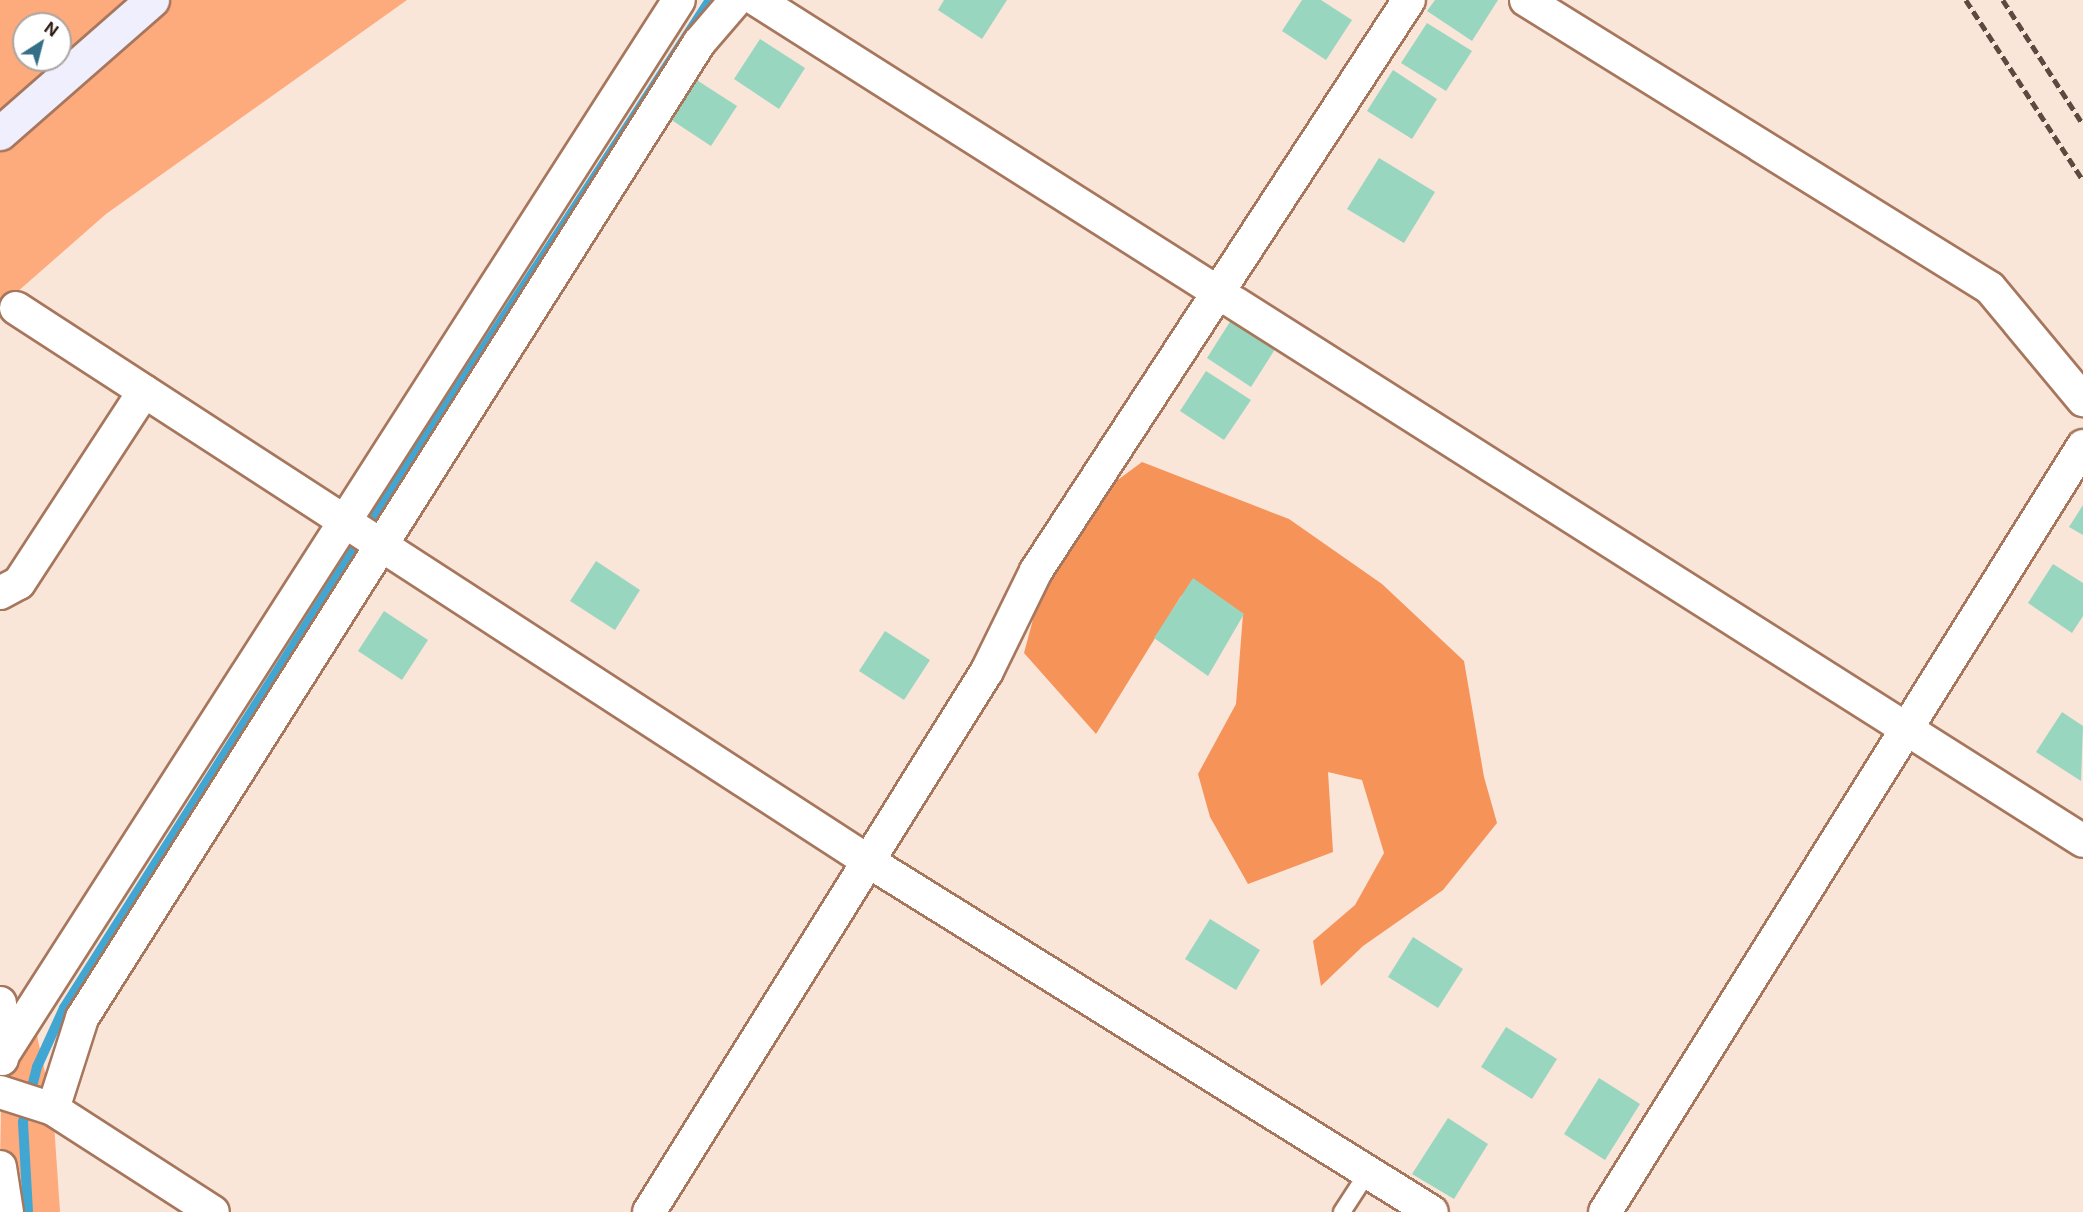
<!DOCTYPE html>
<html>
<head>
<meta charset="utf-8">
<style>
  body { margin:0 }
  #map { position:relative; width:2083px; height:1212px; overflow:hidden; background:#fae5d9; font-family:Inter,sans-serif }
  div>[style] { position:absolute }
  .green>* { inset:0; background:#fdaa7c }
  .forest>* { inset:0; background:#f69359 }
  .stream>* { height:10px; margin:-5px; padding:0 5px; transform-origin:5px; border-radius:5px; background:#41a7d2 }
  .building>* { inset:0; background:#99d6c0 }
  .roads { filter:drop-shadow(2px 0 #a6775d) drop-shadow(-2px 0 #a6775d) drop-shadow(0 2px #a6775d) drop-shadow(0 -2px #a6775d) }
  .service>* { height:16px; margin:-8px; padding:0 8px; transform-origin:8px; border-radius:8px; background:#fff }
  .minor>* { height:32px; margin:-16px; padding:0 16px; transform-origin:16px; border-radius:16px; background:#fff }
  .secondary>* { height:33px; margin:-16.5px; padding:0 16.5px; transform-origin:16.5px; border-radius:16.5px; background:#f0effd }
  .rail>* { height:4.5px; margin-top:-2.25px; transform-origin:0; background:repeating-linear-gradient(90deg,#5c493f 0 9px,transparent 0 13.5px) }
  span { translate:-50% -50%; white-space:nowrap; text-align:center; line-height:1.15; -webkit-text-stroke:5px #fff; paint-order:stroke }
  .north { position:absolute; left:12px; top:12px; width:60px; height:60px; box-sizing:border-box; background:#fff; border:2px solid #aca5a1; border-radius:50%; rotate:36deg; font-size:16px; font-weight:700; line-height:24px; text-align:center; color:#301d13 }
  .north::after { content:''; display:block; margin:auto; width:21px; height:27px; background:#356e87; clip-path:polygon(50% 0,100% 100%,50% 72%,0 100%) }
</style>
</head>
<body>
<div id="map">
  <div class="green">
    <div style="clip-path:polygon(evenodd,0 0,407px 0,106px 214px,0 307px,0 0,24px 24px,60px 24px,60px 60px,24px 60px,24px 24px)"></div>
    <div style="clip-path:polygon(31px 1008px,53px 1109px,60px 1212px,8px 1212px,0 1166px,2px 1056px)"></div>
  </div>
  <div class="forest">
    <div style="clip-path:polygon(1142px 462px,1289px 519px,1382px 584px,1464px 661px,1484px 777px,1497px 823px,1443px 890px,1363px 946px,1321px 986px,1313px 941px,1355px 905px,1384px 853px,1362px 780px,1328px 772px,1333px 852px,1248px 884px,1210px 817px,1198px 774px,1236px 704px,1243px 614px,1207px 589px,1181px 596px,1096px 734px,1024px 653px,1047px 567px,1076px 511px)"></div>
  </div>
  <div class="stream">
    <div style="left:28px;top:1212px;width:90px;rotate:-93.2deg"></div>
    <div style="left:23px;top:1122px;width:57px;rotate:-75.7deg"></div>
    <div style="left:37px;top:1067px;width:65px;rotate:-65.4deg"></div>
    <div style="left:64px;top:1008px;width:619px;rotate:-57.67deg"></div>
    <div style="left:395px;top:485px;width:578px;rotate:-57deg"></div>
  </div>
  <div class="building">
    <div style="clip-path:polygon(944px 0,1007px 0,982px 39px,938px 10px)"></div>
    <div style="clip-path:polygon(1302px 0,1321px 0,1352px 20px,1326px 60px,1282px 31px)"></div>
    <div style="clip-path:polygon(1435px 0,1498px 0,1472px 41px,1427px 11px)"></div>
    <div style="clip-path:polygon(1427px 23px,1472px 51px,1446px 91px,1401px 63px)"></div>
    <div style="clip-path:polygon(760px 39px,805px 68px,779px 109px,734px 79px)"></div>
    <div style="clip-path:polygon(1393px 70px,1437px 99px,1412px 139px,1367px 111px)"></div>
    <div style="clip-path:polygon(692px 77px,737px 106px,711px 146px,667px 117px)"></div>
    <div style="clip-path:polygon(1379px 158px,1435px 192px,1404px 243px,1347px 209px)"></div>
    <div style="clip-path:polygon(1233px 317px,1277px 346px,1251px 387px,1207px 358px)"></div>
    <div style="clip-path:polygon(1206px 371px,1251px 400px,1224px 440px,1180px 411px)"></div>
    <div style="clip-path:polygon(2083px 505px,2083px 535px,2069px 527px)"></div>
    <div style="clip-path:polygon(596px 561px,640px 590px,615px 630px,570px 601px)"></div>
    <div style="clip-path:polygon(2053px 564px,2083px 583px,2083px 616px,2072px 633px,2028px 603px)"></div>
    <div style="clip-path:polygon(1193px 578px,1244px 614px,1208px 676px,1154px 638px)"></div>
    <div style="clip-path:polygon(384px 611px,428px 640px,402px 680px,358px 651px)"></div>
    <div style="clip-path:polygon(885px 631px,930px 660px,904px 700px,859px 671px)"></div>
    <div style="clip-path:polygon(2062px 712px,2083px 726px,2081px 781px,2036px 752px)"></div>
    <div style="clip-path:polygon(1210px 919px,1260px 950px,1236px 990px,1185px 959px)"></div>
    <div style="clip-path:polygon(1413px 937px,1463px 969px,1438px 1008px,1388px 977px)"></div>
    <div style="clip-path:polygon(1506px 1027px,1557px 1059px,1532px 1099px,1481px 1067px)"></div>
    <div style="clip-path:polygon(1599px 1078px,1640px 1104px,1605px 1160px,1564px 1134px)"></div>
    <div style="clip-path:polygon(1448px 1118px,1488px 1144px,1454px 1199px,1412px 1174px)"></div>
  </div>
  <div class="roads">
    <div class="service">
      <div style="left:1342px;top:1212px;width:48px;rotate:-57deg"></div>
    </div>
    <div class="minor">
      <div style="left:757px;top:0;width:1570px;rotate:32.38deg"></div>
      <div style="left:1526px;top:0;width:546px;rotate:31.83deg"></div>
      <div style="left:1990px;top:288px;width:146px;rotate:50.3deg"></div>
      <div style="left:16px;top:308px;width:1016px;rotate:32.99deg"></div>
      <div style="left:868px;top:861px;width:664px;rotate:31.9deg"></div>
      <div style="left:0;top:593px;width:21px;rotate:-28deg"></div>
      <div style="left:19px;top:583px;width:229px;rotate:-56.9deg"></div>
      <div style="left:0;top:1003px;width:56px;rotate:88deg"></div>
      <div style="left:2px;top:1056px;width:1254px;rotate:-57.34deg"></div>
      <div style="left:0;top:1092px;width:56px;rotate:17.8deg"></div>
      <div style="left:53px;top:1109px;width:190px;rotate:32.8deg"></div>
      <div style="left:53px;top:1109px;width:96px;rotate:-72.3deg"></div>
      <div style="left:82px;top:1018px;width:1154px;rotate:-57.67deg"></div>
      <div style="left:699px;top:43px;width:57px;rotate:-49.3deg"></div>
      <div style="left:0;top:1167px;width:46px;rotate:81.2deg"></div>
      <div style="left:649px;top:1212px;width:638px;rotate:-58deg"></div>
      <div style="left:987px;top:671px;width:111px;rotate:-63.9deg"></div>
      <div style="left:1036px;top:571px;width:682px;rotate:-56.85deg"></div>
      <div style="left:1605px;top:1212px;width:903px;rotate:-58.03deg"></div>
    </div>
    <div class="secondary">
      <div style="left:0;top:133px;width:202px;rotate:-41.2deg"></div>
    </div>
  </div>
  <div class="rail">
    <div style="left:1966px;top:0;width:215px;rotate:57deg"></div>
    <div style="left:2003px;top:0;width:148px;rotate:57.2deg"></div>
  </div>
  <div class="north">N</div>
</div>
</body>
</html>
